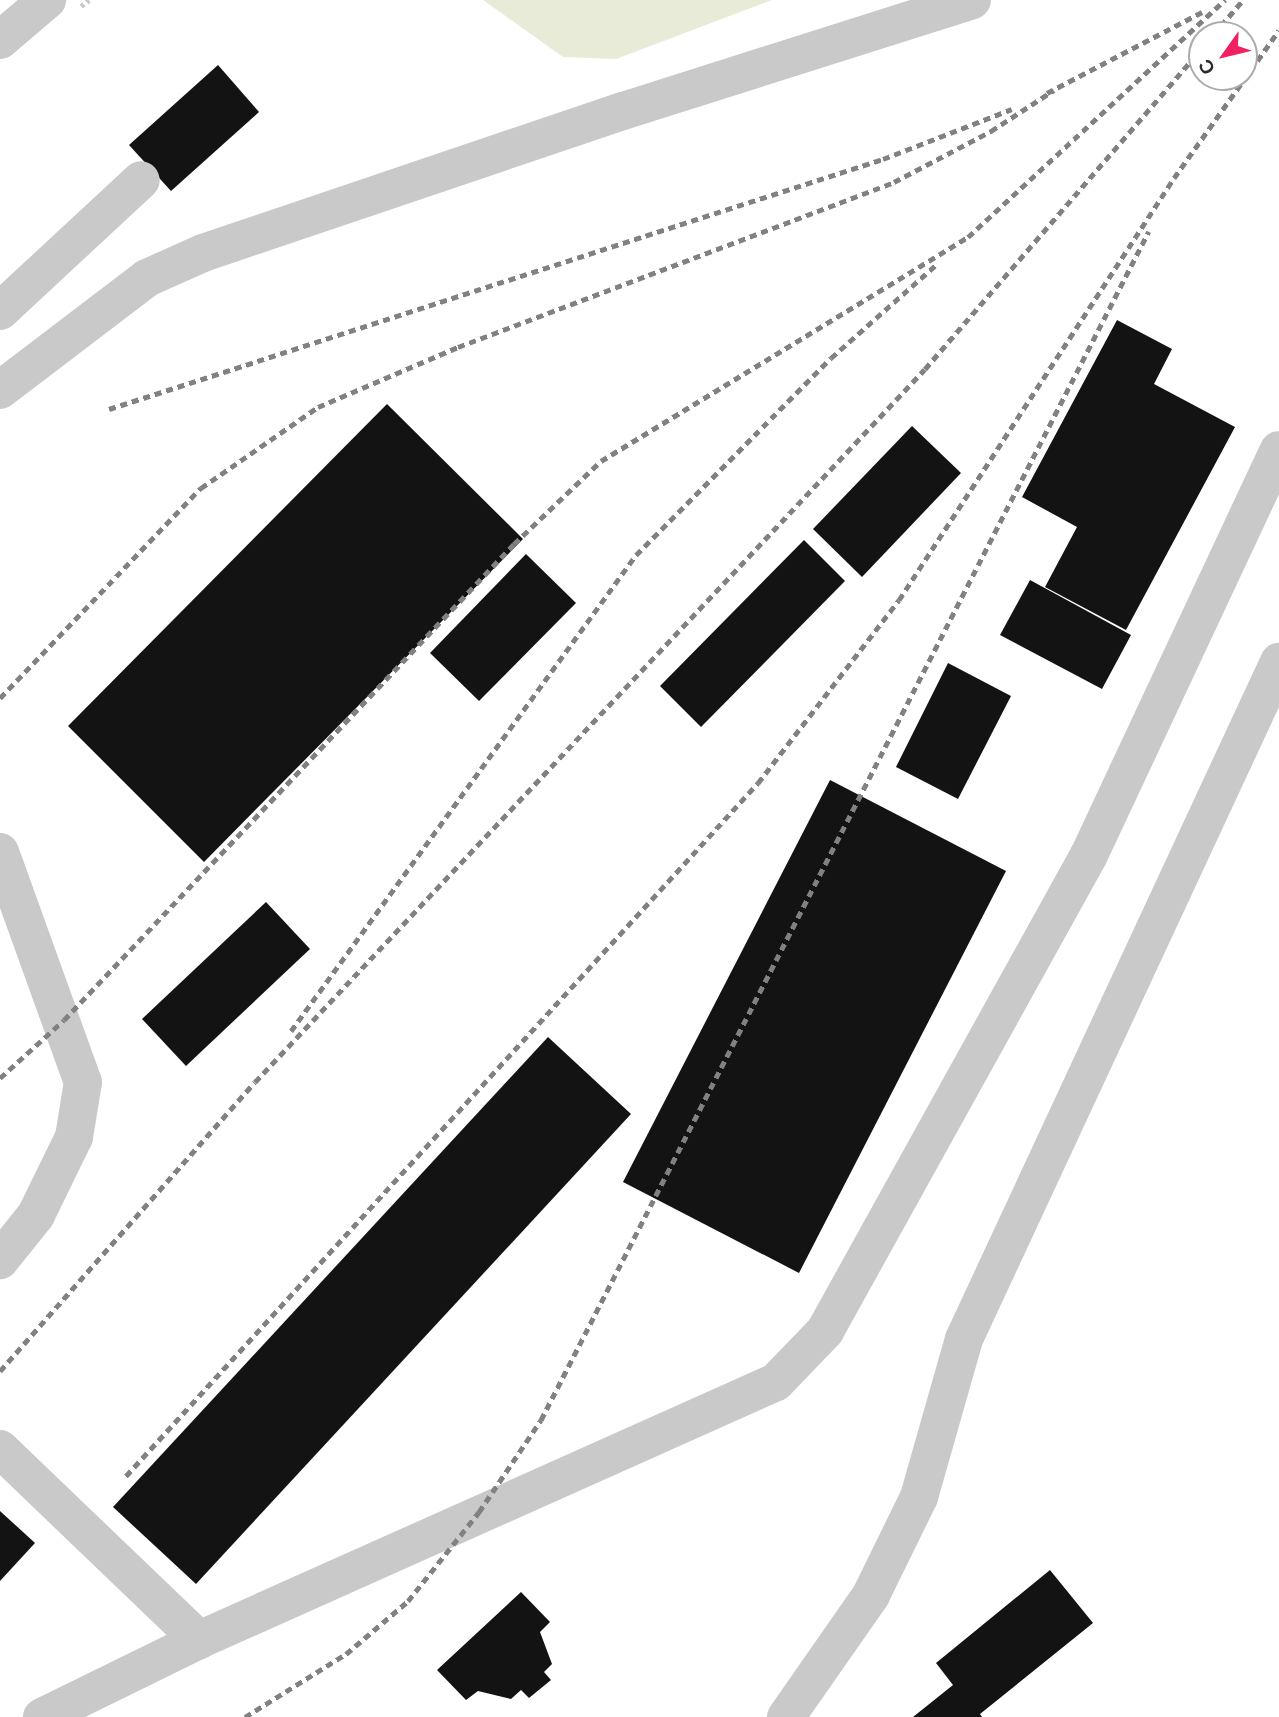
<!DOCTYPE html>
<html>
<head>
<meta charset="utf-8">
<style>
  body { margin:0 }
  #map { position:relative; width:1279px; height:1717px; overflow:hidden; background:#fff; font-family:"Work Sans",sans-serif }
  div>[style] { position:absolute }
  .green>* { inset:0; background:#e7ebd7 }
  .building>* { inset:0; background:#131313 }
  .path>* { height:4.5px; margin-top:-2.25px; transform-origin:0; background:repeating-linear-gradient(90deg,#c9c9c9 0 3.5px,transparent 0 7px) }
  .minor>* { height:38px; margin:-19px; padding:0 19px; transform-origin:19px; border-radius:19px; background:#c9c9c9 }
  .rail>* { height:5px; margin-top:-2.5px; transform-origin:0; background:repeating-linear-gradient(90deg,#818181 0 7px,transparent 0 12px) }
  span { translate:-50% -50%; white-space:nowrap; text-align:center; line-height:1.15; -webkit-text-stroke:7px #fff; paint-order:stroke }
  .north { position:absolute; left:1188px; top:21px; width:70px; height:70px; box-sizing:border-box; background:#fff; border:2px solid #ababab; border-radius:50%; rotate:236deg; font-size:19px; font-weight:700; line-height:28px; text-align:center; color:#2c2c2c }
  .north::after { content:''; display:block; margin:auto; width:24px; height:32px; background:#f02063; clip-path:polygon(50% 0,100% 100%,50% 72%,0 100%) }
</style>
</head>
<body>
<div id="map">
  <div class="green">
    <div style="clip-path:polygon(483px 0,772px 0,616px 59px,563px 57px)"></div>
  </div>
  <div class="building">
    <div style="clip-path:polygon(218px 65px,259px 112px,171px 191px,129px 145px)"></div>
    <div style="clip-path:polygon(1117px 320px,1172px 349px,1154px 384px,1235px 427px,1126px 630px,1045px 587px,1077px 527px,1022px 497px)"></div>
    <div style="clip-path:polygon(387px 404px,523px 539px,204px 862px,68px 726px)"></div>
    <div style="clip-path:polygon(912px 426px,961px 473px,862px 577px,813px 529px)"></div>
    <div style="clip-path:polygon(804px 540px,845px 581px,701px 727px,660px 686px)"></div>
    <div style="clip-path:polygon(526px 554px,576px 603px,479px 701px,430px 653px)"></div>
    <div style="clip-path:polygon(1030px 580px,1131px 635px,1102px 689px,1000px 635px)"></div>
    <div style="clip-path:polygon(948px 663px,1011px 696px,958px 799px,896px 767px)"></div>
    <div style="clip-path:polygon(830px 780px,1006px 871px,799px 1273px,623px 1182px)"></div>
    <div style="clip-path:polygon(266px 902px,310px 949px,186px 1066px,142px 1019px)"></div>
    <div style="clip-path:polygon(548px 1037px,631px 1114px,196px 1584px,113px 1507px)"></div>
    <div style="clip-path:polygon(0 1511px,35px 1543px,0 1581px)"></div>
    <div style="clip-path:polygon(1050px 1570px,1093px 1623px,980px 1714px,982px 1717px,913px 1717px,953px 1685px,936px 1663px)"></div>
    <div style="clip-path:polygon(521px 1592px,550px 1622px,540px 1632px,552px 1664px,544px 1672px,551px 1680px,529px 1698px,521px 1690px,511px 1699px,478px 1691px,466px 1700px,437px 1670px)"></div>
  </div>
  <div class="path">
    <div style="left:81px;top:6px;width:10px;rotate:-37deg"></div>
  </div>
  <div class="minor">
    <div style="left:0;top:40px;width:62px;rotate:-40.4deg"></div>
    <div style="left:0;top:311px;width:192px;rotate:-42.9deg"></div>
    <div style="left:0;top:390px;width:185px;rotate:-37.3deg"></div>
    <div style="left:147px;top:278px;width:61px;rotate:-24.1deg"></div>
    <div style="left:203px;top:253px;width:443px;rotate:-18.7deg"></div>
    <div style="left:623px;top:111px;width:366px;rotate:-17.6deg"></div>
    <div style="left:0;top:852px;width:245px;rotate:70.2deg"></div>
    <div style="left:83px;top:1082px;width:56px;rotate:99.3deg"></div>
    <div style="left:74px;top:1137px;width:87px;rotate:116deg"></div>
    <div style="left:36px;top:1215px;width:58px;rotate:128.7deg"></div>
    <div style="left:0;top:1449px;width:276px;rotate:43.8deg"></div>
    <div style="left:199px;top:1640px;width:632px;rotate:-24.09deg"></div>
    <div style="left:776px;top:1382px;width:71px;rotate:-46.1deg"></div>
    <div style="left:825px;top:1331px;width:544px;rotate:-60.99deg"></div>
    <div style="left:1089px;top:855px;width:447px;rotate:-64.9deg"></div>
    <div style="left:42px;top:1717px;width:175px;rotate:-26.1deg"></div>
    <div style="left:786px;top:1717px;width:149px;rotate:-55.1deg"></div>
    <div style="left:871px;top:1595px;width:109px;rotate:-63.9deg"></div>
    <div style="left:919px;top:1497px;width:164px;rotate:-74.1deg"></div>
    <div style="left:964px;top:1339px;width:747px;rotate:-65.05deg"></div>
  </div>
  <div class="rail">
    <div style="left:1213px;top:35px;width:46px;rotate:-49.4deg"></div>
    <div style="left:1047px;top:93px;width:175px;rotate:-27.6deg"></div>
    <div style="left:109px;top:409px;width:813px;rotate:-17.9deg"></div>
    <div style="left:883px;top:159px;width:138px;rotate:-21.2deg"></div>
    <div style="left:0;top:698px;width:291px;rotate:-46.3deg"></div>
    <div style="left:201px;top:488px;width:142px;rotate:-34.7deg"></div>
    <div style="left:318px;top:407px;width:152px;rotate:-23.2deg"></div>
    <div style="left:458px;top:347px;width:466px;rotate:-20.7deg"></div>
    <div style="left:894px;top:182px;width:110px;rotate:-27.7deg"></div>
    <div style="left:991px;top:131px;width:75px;rotate:-33.1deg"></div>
    <div style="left:291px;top:1031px;width:588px;rotate:-54.07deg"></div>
    <div style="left:636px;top:555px;width:277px;rotate:-45.3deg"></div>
    <div style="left:831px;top:358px;width:143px;rotate:-41.6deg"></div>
    <div style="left:0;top:1078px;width:86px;rotate:-42.2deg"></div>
    <div style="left:64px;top:1020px;width:655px;rotate:-46.61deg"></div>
    <div style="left:514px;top:544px;width:120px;rotate:-43.7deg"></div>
    <div style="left:601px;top:461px;width:430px;rotate:-31.4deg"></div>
    <div style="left:968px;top:237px;width:350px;rotate:-42.7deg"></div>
    <div style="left:0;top:1371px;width:385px;rotate:-48.6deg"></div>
    <div style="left:255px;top:1082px;width:978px;rotate:-46.78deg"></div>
    <div style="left:925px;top:369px;width:424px;rotate:-49.2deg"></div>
    <div style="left:126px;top:1476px;width:938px;rotate:-47.64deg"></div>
    <div style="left:758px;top:783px;width:231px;rotate:-52.4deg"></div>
    <div style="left:899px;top:600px;width:504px;rotate:-56.91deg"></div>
    <div style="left:1174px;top:178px;width:181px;rotate:-54.6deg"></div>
    <div style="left:245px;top:1717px;width:119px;rotate:-32deg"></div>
    <div style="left:346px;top:1654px;width:82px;rotate:-40.5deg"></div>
    <div style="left:408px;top:1601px;width:114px;rotate:-51.4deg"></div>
    <div style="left:479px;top:1512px;width:111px;rotate:-56deg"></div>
    <div style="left:541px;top:1420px;width:1335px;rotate:-62.92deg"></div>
  </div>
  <div class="north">С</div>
</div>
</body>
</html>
